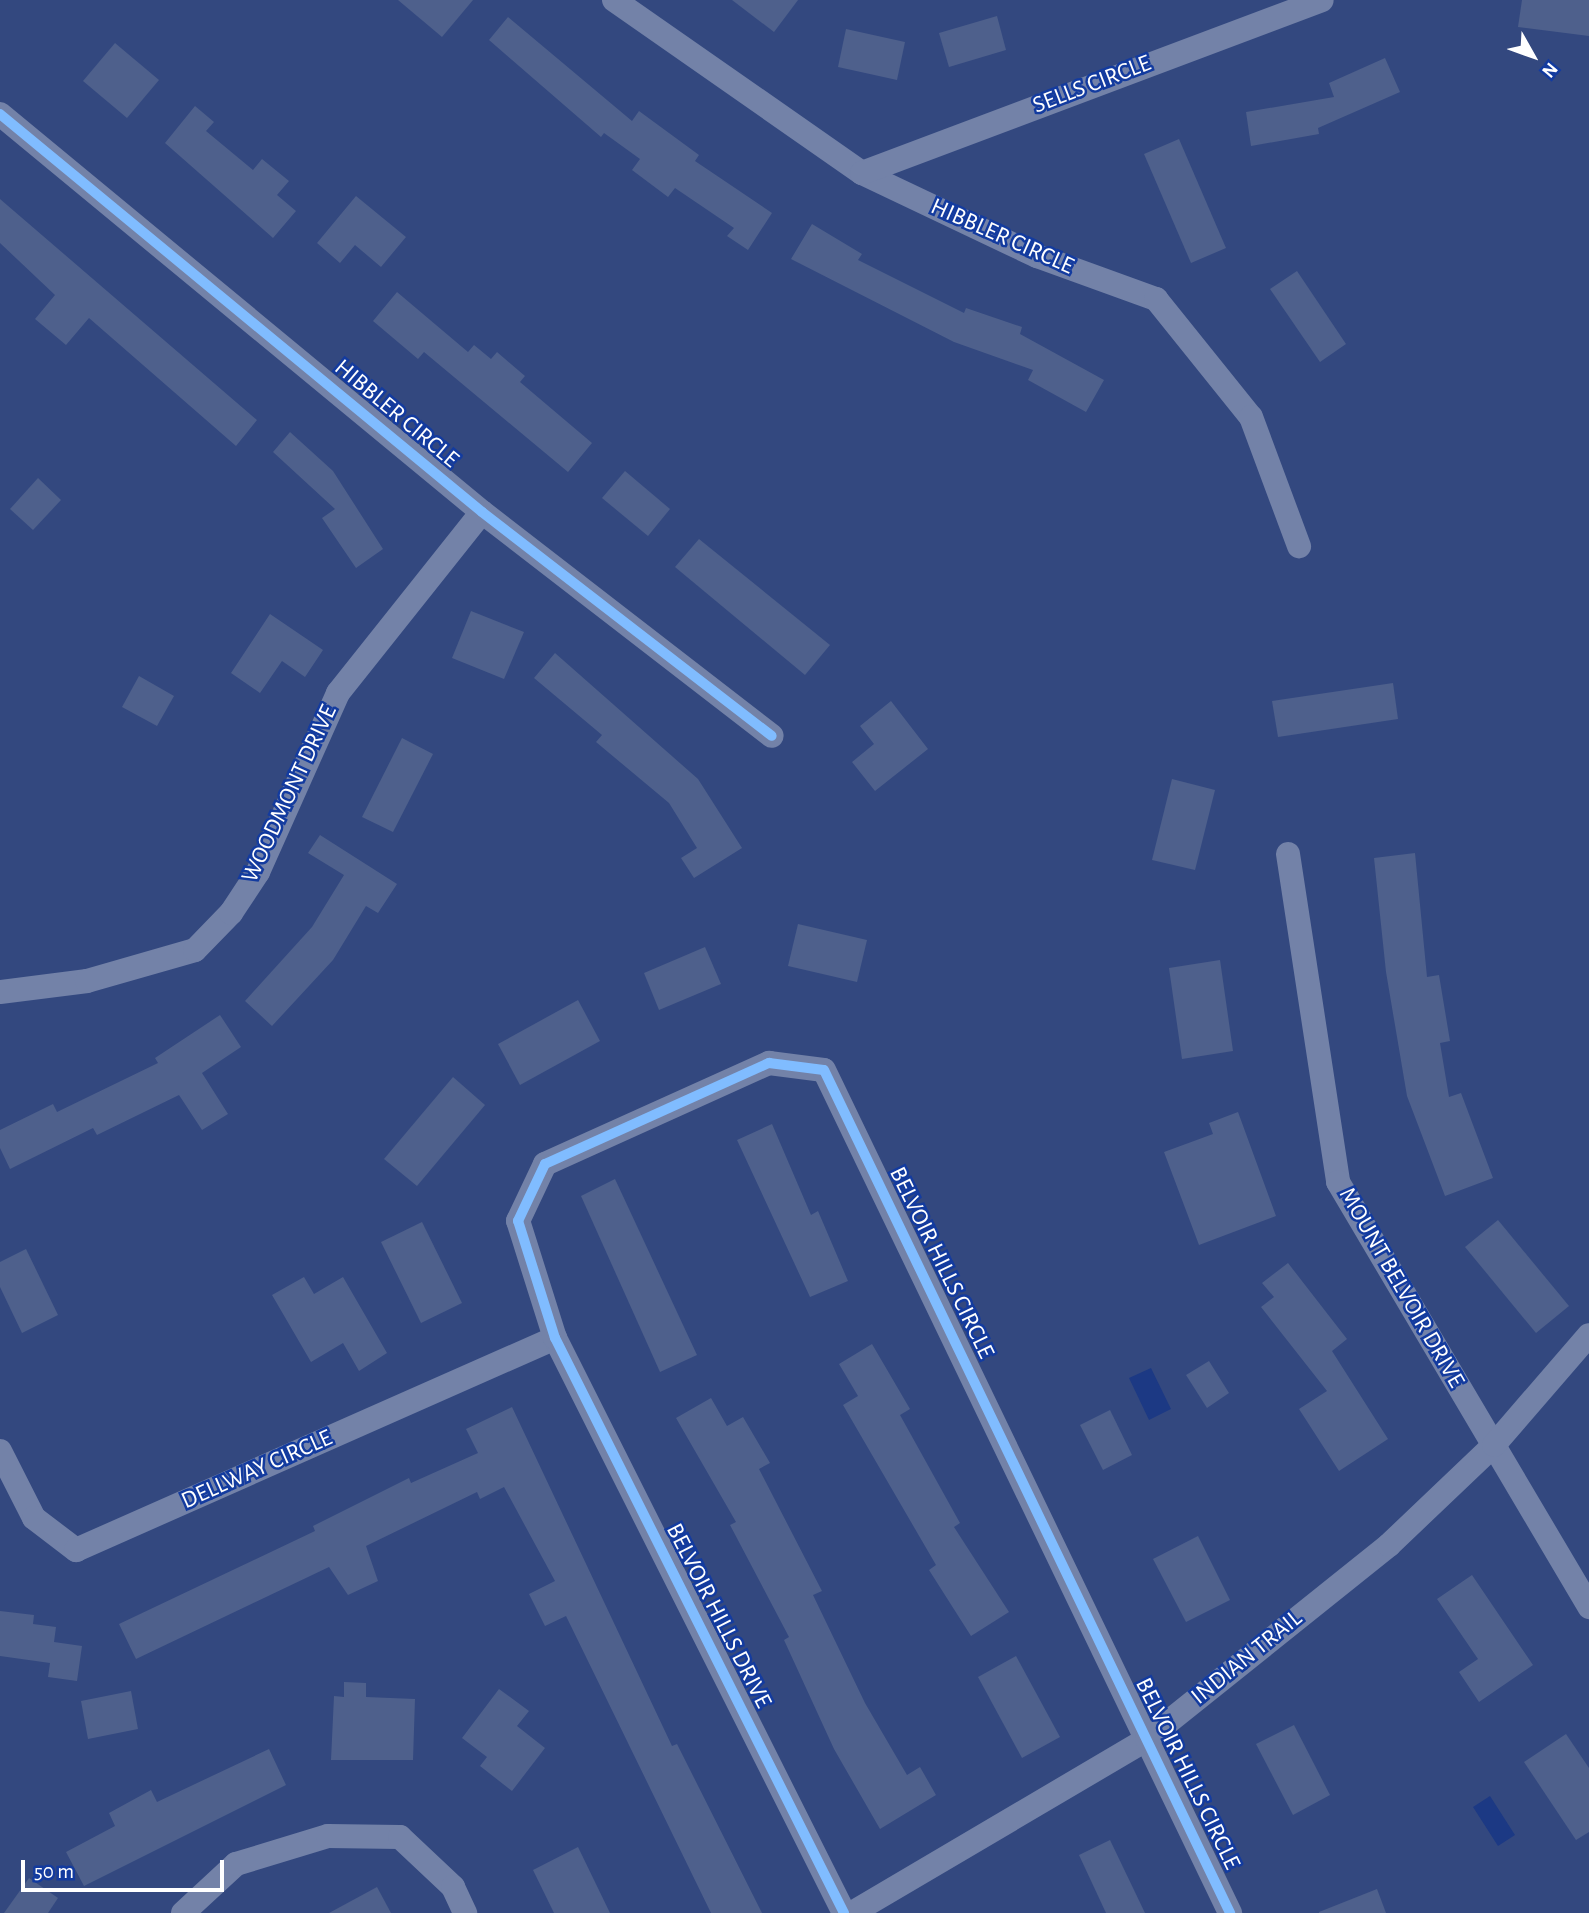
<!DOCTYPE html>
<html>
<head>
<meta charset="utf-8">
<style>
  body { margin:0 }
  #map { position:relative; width:1589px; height:1913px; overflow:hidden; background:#33487f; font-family:"Alegreya Sans",sans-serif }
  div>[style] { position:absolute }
  .water>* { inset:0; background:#1c3984 }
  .building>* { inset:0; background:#4e608c }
  .street>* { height:24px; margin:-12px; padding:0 12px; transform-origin:12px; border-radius:12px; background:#7382a8 }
  .cycleway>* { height:10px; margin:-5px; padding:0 5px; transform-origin:5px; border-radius:5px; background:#80bcff }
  span { translate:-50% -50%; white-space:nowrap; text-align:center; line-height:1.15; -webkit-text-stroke:5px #133b9f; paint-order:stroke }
  .street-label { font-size:24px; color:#fff }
  .north { position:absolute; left:1498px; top:21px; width:70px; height:70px; -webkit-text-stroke:5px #133b9f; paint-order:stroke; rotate:130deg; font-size:19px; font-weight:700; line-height:28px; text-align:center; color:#fff }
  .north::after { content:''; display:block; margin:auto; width:24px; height:32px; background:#fff; clip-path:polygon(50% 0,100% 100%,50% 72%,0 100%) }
  .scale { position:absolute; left:21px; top:1860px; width:203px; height:32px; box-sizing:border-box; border:4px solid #fff; border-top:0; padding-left:9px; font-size:21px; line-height:24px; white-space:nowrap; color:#fff; -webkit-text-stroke:5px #133b9f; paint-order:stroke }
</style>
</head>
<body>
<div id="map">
  <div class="water">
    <div style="clip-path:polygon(1151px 1368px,1171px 1409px,1149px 1420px,1129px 1378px)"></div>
    <div style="clip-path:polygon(1490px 1796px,1515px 1835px,1498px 1846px,1473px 1807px)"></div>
  </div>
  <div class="building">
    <div style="clip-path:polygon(398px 0,473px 0,442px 37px)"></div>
    <div style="clip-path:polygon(732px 0,798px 0,774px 32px)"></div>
    <div style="clip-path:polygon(1522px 0,1589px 0,1589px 36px,1518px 27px)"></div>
    <div style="clip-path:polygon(997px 16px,1006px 50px,949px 67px,939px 33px)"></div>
    <div style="clip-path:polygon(508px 17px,632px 121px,639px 111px,699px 155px,695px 161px,772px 213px,748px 250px,727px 236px,734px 228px,675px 188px,668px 197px,632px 170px,640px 159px,604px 133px,601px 137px,489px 40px)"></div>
    <div style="clip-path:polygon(846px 29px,905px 42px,897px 80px,838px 67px)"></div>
    <div style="clip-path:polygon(115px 43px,159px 80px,127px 118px,83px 81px)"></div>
    <div style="clip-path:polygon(1385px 58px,1400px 92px,1318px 128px,1319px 134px,1251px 146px,1246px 112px,1334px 97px,1329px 83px)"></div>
    <div style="clip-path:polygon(195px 106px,214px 122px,206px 131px,253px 170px,262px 159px,289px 181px,277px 195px,296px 211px,273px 238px,165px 143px)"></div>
    <div style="clip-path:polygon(1179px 139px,1226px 248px,1191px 263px,1144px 154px)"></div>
    <div style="clip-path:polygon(356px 196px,406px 237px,381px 267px,355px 245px,340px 263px,317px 243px)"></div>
    <div style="clip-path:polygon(0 199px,257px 420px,236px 446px,89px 318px,66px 345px,35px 319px,55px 295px,0 243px)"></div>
    <div style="clip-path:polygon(812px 224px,862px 254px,858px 260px,964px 313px,966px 308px,1022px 327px,1020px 334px,1104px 380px,1086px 412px,1028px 380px,1033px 370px,954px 342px,791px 259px)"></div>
    <div style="clip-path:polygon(1297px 271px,1346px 344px,1320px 362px,1270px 289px)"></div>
    <div style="clip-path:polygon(397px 292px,468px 352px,474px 345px,491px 359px,497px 352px,525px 376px,520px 382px,592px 443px,568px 472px,424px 352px,418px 359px,373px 321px)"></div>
    <div style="clip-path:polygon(290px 432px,333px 471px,383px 549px,356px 568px,322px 518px,335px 509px,273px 452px)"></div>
    <div style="clip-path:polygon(625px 471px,670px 509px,648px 536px,602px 498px)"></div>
    <div style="clip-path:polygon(38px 478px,61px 500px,33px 530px,10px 509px)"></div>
    <div style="clip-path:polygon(699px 539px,830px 645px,805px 675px,675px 567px)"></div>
    <div style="clip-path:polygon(471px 611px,524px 632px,504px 679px,452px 658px)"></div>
    <div style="clip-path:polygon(270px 614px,323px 650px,305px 677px,282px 661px,260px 693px,231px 673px)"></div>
    <div style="clip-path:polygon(555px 653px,698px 779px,742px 848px,694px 878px,681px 858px,697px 848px,669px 803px,596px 742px,602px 735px,534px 678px)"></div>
    <div style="clip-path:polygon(139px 676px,174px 696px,157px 726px,122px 707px)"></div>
    <div style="clip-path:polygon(1393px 683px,1398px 719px,1278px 737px,1272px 701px)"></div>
    <div style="clip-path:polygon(891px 701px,928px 749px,875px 791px,852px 762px,874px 744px,860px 726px)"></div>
    <div style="clip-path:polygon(402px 738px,433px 754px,393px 832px,362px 817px)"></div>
    <div style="clip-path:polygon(1172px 779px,1215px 790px,1195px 870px,1152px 860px)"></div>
    <div style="clip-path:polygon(320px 835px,397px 884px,378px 913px,366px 906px,333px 960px,272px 1026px,245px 1001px,312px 927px,344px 875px,308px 853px)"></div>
    <div style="clip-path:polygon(1415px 853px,1427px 977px,1439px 975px,1450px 1041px,1440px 1043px,1449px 1097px,1461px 1093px,1493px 1178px,1445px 1196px,1407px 1096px,1386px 972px,1374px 858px)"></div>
    <div style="clip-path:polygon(798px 924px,867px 940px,857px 982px,788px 966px)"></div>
    <div style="clip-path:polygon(705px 947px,721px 984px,659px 1010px,644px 973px)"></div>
    <div style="clip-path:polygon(1220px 960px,1233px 1051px,1182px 1059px,1169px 968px)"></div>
    <div style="clip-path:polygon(578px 1000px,600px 1041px,520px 1085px,498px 1044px)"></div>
    <div style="clip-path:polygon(220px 1015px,241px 1047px,202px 1073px,228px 1114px,202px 1130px,179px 1095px,97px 1135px,93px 1128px,10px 1169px,0 1148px,0 1130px,53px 1104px,57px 1112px,158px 1063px,155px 1058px)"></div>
    <div style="clip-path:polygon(453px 1077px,485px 1105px,417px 1186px,384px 1159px)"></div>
    <div style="clip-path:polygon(1238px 1112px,1276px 1216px,1199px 1245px,1164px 1152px,1213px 1134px,1209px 1123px)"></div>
    <div style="clip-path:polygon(772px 1124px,811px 1215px,818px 1211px,848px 1281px,810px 1297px,737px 1140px)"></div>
    <div style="clip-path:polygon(615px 1179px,697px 1355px,660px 1372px,581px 1196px)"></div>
    <div style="clip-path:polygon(1498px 1220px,1569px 1306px,1536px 1333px,1465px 1247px)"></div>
    <div style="clip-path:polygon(422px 1222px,462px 1303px,421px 1323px,381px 1242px)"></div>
    <div style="clip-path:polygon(26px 1249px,58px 1315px,22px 1333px,0 1287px,0 1262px)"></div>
    <div style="clip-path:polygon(1288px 1263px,1347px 1339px,1332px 1351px,1388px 1439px,1339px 1471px,1299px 1409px,1327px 1391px,1261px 1307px,1274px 1297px,1262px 1283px)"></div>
    <div style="clip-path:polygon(304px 1277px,314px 1294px,343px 1277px,387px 1353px,359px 1371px,343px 1343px,311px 1362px,272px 1295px)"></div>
    <div style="clip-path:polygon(872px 1344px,910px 1409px,900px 1415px,960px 1523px,954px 1527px,1009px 1612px,971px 1636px,929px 1570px,936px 1565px,843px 1405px,858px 1396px,839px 1364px)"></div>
    <div style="clip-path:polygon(1209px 1361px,1229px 1393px,1207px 1408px,1186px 1375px)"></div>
    <div style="clip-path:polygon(711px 1398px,727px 1426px,743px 1417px,770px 1463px,759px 1469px,822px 1591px,813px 1595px,865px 1703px,907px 1775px,920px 1767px,936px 1795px,880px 1829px,834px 1749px,784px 1640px,789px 1637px,730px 1525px,736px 1522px,676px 1418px)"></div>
    <div style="clip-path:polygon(512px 1407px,672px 1746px,677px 1744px,762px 1913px,711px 1913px,566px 1616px,545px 1626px,529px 1594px,555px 1581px,504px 1487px,480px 1499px,477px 1492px,366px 1546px,378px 1581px,348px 1595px,329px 1567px,136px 1659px,119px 1624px,315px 1531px,313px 1526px,409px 1478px,411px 1483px,478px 1453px,466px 1429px)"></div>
    <div style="clip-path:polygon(1110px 1410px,1132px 1455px,1103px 1470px,1080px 1425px)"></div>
    <div style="clip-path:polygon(1198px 1536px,1230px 1600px,1186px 1622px,1153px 1559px)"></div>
    <div style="clip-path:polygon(1472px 1575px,1533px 1665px,1479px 1702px,1459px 1672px,1478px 1659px,1437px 1599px)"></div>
    <div style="clip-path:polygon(0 1611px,34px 1615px,33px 1624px,56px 1627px,54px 1642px,82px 1646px,77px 1681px,48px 1677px,50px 1663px,0 1656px)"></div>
    <div style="clip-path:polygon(1016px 1656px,1060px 1737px,1022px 1758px,978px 1677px)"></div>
    <div style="clip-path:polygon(344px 1682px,366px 1683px,366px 1697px,415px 1699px,413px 1760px,331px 1760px,334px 1696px,344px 1697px)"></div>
    <div style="clip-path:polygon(499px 1689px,529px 1711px,517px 1726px,545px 1748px,512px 1791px,480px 1766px,487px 1757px,462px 1738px)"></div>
    <div style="clip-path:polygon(131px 1691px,138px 1729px,88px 1739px,81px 1701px)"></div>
    <div style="clip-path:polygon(1294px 1725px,1330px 1795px,1293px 1815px,1256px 1744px)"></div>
    <div style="clip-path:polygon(1566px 1734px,1589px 1768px,1589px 1832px,1576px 1840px,1524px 1762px)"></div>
    <div style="clip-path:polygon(269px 1749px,286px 1785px,84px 1886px,66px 1852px,115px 1826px,109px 1813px,151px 1790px,157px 1802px)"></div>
    <div style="clip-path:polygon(1110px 1840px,1145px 1913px,1106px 1913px,1079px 1855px)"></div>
    <div style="clip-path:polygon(578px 1847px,610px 1913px,554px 1913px,533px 1870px)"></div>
    <div style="clip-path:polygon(29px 1878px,58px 1898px,48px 1913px,4px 1913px)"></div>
    <div style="clip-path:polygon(377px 1887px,391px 1913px,329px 1913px)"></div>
    <div style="clip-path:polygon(1377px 1889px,1386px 1913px,1319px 1913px,1319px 1912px)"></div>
  </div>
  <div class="street">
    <div style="left:614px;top:0;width:302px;rotate:34.9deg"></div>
    <div style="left:862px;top:173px;width:194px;rotate:25.4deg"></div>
    <div style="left:1037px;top:256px;width:127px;rotate:19.9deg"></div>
    <div style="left:1156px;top:299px;width:151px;rotate:51.2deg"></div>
    <div style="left:1251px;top:417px;width:138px;rotate:69.6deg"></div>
    <div style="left:0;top:114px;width:625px;rotate:39.55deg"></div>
    <div style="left:482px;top:512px;width:366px;rotate:37.7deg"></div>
    <div style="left:862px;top:173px;width:491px;rotate:-20.6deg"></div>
    <div style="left:1288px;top:854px;width:332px;rotate:81.3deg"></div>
    <div style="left:1338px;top:1182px;width:494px;rotate:59.4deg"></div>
    <div style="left:0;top:992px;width:88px;rotate:-7.2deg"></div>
    <div style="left:87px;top:981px;width:112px;rotate:-16deg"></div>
    <div style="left:195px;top:950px;width:52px;rotate:-45.8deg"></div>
    <div style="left:231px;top:913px;width:49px;rotate:-56.6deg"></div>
    <div style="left:258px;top:872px;width:196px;rotate:-65.9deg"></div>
    <div style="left:338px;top:693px;width:231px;rotate:-51.5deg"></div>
    <div style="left:0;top:1451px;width:75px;rotate:63.1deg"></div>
    <div style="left:34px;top:1518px;width:53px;rotate:37.3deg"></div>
    <div style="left:76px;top:1550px;width:524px;rotate:-23.87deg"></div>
    <div style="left:183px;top:1913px;width:72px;rotate:-42.8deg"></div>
    <div style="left:236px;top:1864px;width:96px;rotate:-16.9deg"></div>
    <div style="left:328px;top:1836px;width:72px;rotate:0.8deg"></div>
    <div style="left:400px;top:1837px;width:73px;rotate:43.3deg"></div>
    <div style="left:453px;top:1887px;width:29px;rotate:65deg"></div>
    <div style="left:844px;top:1913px;width:644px;rotate:-116.68deg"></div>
    <div style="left:555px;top:1338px;width:123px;rotate:-107.5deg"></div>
    <div style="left:518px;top:1221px;width:63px;rotate:-64.7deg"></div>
    <div style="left:545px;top:1164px;width:246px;rotate:-24.3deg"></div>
    <div style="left:769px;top:1063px;width:55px;rotate:7.3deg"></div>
    <div style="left:824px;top:1070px;width:936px;rotate:64.28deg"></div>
    <div style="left:852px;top:1913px;width:342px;rotate:-30.5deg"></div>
    <div style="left:1147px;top:1739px;width:310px;rotate:-38.7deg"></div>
    <div style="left:1389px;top:1545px;width:145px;rotate:-43.6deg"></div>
    <div style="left:1494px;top:1445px;width:145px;rotate:-49.2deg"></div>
  </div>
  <div class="cycleway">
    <div style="left:0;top:114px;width:625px;rotate:39.55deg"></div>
    <div style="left:482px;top:512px;width:366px;rotate:37.7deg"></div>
    <div style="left:844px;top:1913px;width:644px;rotate:-116.68deg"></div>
    <div style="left:555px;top:1338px;width:123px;rotate:-107.5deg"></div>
    <div style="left:518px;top:1221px;width:63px;rotate:-64.7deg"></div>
    <div style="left:545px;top:1164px;width:246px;rotate:-24.3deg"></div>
    <div style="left:769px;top:1063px;width:55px;rotate:7.3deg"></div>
    <div style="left:824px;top:1070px;width:936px;rotate:64.28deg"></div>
  </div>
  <div class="street-label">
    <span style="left:1092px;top:85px;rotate:-21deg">SELLS CIRCLE</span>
    <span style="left:1002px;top:237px;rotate:24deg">HIBBLER CIRCLE</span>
    <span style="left:396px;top:414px;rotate:40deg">HIBBLER CIRCLE</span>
    <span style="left:290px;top:794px;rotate:-65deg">WOODMONT DRIVE</span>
    <span style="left:941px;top:1263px;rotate:64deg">BELVOIR HILLS CIRCLE</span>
    <span style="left:1401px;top:1288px;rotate:60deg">MOUNT BELVOIR DRIVE</span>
    <span style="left:257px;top:1470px;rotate:-24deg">DELLWAY CIRCLE</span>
    <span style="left:718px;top:1616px;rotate:63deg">BELVOIR HILLS DRIVE</span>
    <span style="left:1247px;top:1658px;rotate:-39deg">INDIAN TRAIL</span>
    <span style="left:1187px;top:1774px;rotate:64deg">BELVOIR HILLS CIRCLE</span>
  </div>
  <div class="north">N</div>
  <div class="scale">50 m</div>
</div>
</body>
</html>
